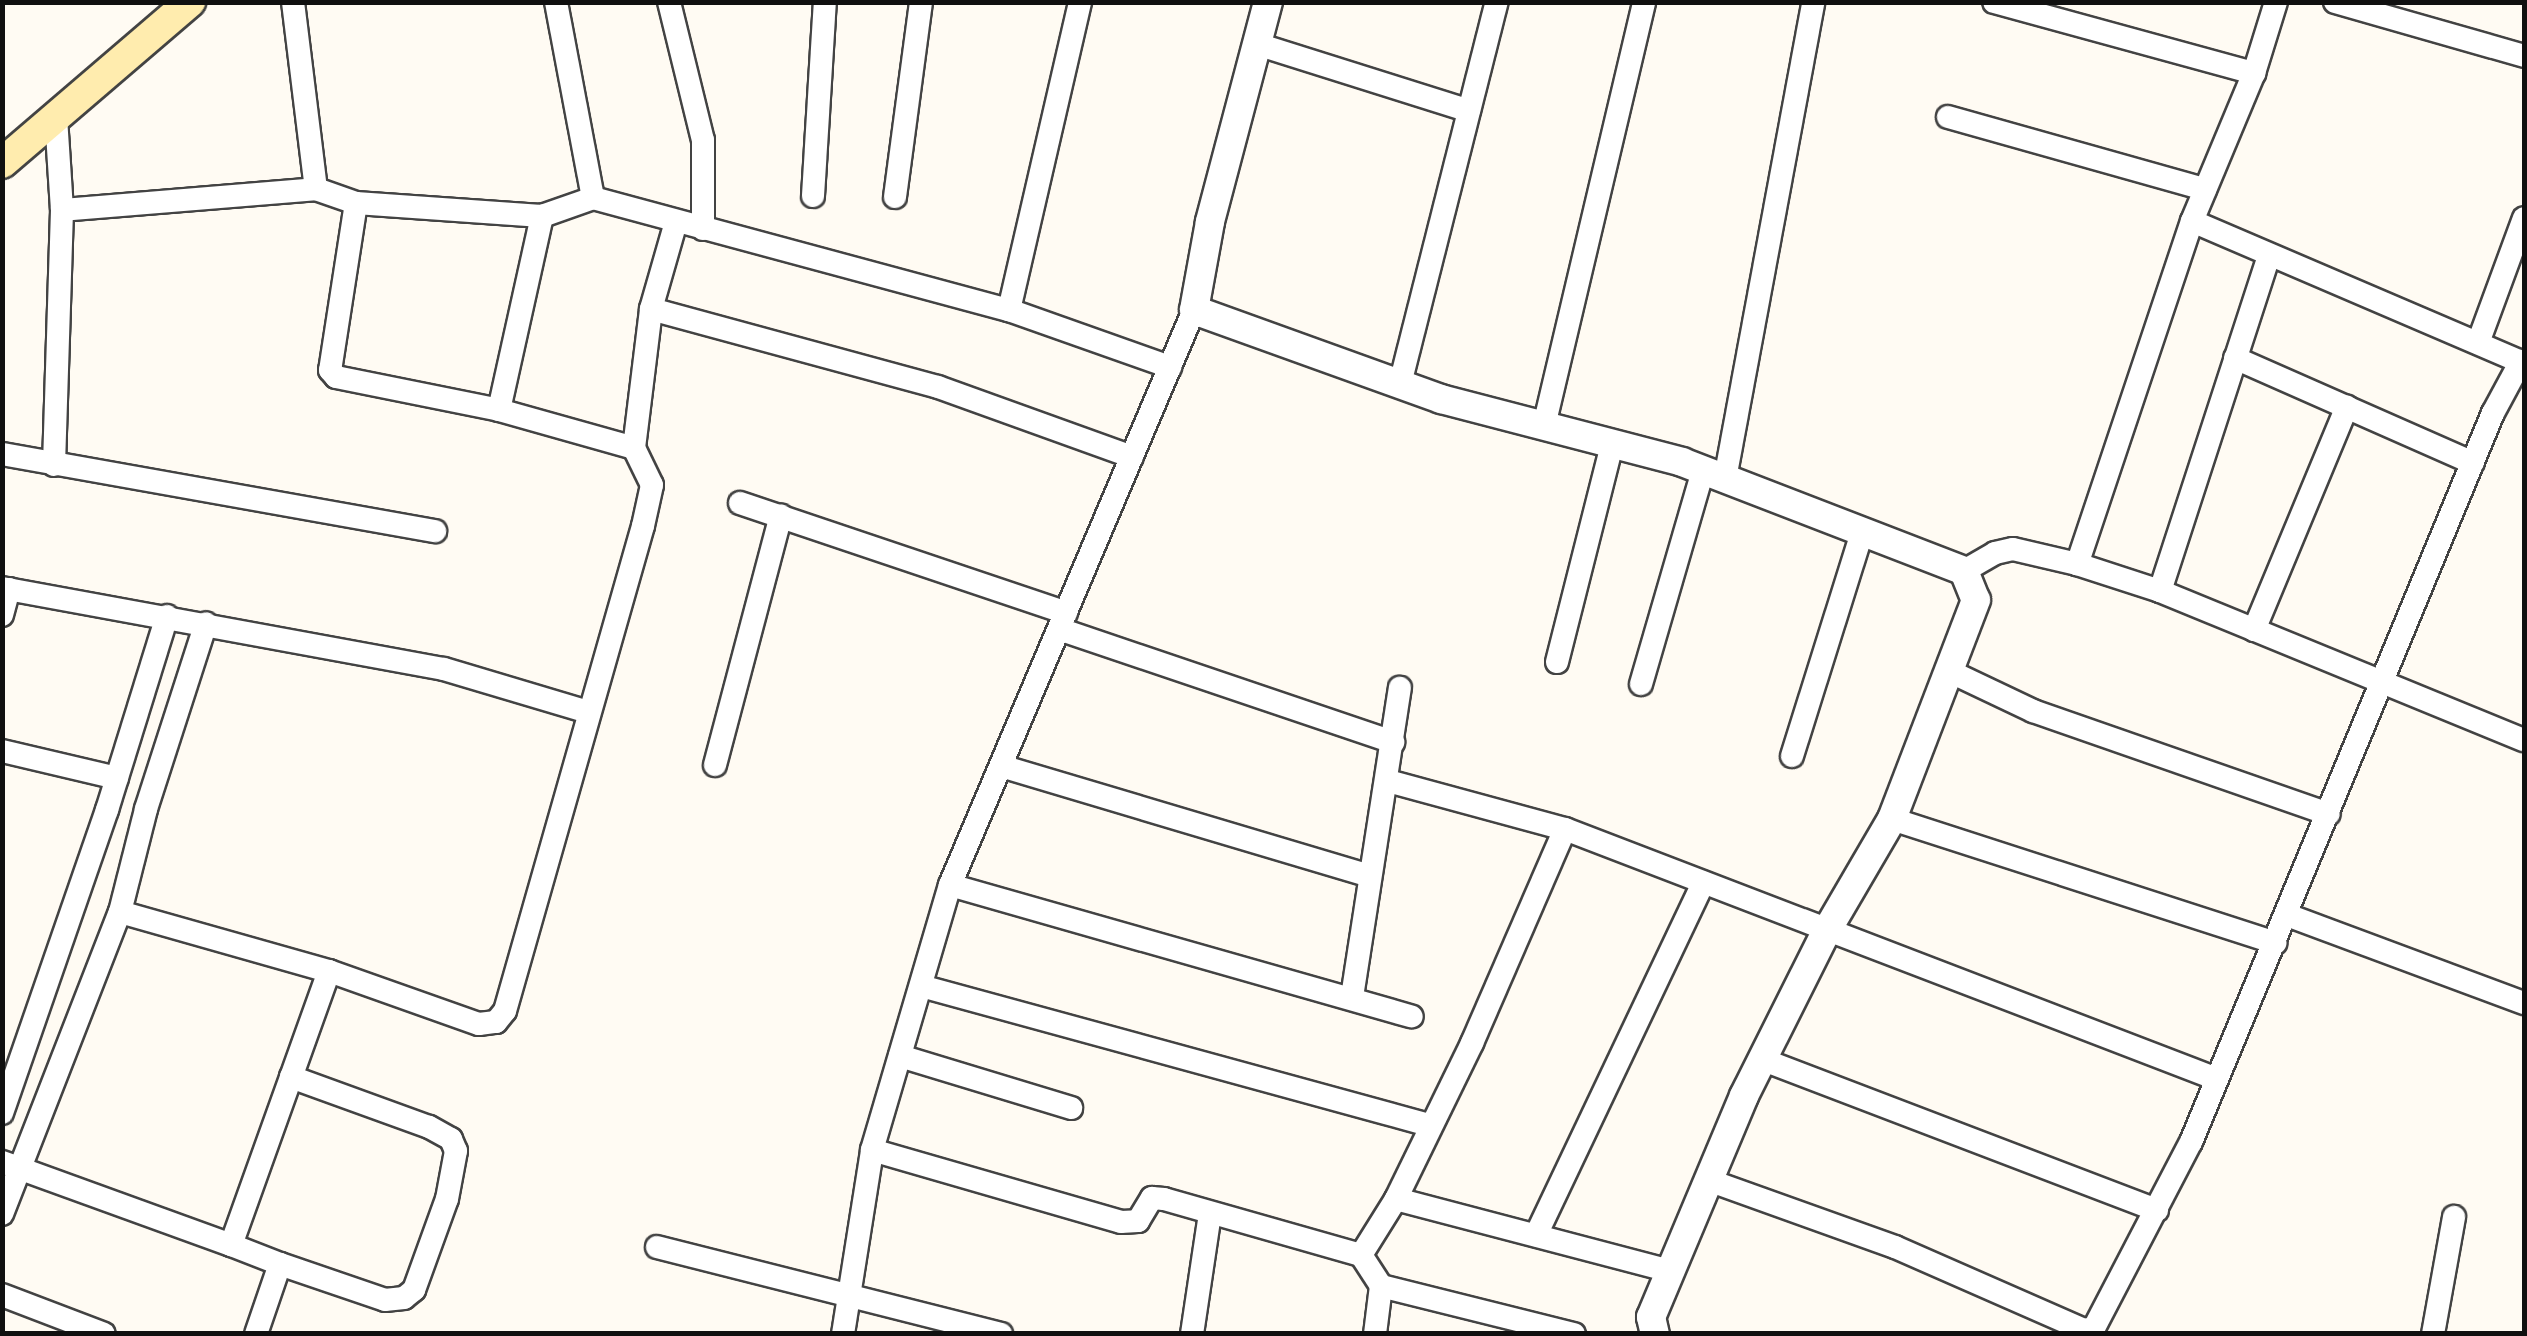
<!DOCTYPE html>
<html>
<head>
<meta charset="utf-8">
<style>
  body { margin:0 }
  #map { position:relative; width:2527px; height:1336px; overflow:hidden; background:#fffbf3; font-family:Bitter,serif }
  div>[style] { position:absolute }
  .roads { filter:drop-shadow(2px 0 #434343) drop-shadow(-2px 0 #434343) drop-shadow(0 2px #434343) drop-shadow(0 -2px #434343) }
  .minor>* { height:22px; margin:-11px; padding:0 11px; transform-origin:11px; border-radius:11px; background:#fff }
  .tertiary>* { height:28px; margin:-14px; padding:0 14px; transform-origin:14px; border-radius:14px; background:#fff }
  .secondary>* { height:30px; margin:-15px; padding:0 15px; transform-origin:15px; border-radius:15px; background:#ffecae }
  span { translate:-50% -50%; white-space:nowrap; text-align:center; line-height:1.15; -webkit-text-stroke:10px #fff; paint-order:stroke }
  .frame { position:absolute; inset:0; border:5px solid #101010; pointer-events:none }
</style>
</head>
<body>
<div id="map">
  <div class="roads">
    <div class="minor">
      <div style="left:293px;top:2px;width:188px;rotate:83deg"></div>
      <div style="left:316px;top:189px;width:42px;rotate:19.3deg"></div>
      <div style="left:356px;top:203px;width:186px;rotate:4deg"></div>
      <div style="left:542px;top:216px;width:54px;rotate:-19.4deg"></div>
      <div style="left:556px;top:2px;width:199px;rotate:79.3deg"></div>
      <div style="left:593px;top:198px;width:431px;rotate:15.1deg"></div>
      <div style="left:1009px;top:310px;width:171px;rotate:19.5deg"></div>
      <div style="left:669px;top:2px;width:142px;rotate:76.2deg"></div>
      <div style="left:703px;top:140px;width:89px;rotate:90deg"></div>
      <div style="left:1994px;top:2px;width:270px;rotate:15.3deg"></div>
      <div style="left:2276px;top:2px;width:74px;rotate:107.2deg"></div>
      <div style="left:2254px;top:73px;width:160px;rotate:112.7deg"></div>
      <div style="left:2192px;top:221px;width:361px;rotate:23.2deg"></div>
      <div style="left:2335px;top:2px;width:197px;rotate:15.9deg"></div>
      <div style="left:1257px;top:44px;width:222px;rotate:17.5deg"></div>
      <div style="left:1948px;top:117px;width:267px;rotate:15.7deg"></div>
      <div style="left:813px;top:196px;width:194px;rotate:-86.5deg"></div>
      <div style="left:895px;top:197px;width:197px;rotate:-82.4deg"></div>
      <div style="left:356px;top:203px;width:169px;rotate:98.8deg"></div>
      <div style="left:330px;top:370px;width:9px;rotate:49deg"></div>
      <div style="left:336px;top:377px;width:166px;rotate:11.4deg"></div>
      <div style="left:499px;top:410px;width:140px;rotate:15.7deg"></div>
      <div style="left:62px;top:210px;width:255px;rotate:-4.7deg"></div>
      <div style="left:2192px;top:221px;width:362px;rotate:108.5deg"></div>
      <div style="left:2077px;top:564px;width:87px;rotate:18deg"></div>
      <div style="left:2160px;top:591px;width:393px;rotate:22.3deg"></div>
      <div style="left:651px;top:309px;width:297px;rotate:15.2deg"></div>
      <div style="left:938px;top:387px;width:206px;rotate:19.8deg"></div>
      <div style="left:1009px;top:310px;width:316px;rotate:-77deg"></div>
      <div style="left:2478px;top:343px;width:133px;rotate:-69.8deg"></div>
      <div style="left:2235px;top:358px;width:260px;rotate:23.8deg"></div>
      <div style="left:1400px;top:384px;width:394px;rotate:-75.8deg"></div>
      <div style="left:499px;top:410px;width:199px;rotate:-77.5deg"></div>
      <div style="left:1544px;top:426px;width:436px;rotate:-76.7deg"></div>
      <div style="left:2px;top:454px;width:440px;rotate:10.1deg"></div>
      <div style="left:54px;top:465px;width:255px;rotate:-88.2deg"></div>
      <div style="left:62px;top:210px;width:93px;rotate:-93.7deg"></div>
      <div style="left:1725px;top:479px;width:485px;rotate:-79.5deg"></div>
      <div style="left:740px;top:503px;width:344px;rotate:18.6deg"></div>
      <div style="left:1964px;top:571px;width:36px;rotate:-30deg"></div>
      <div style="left:1995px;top:553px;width:18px;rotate:-13deg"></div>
      <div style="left:2013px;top:549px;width:66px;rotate:13.2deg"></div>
      <div style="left:2px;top:588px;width:449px;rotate:10.4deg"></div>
      <div style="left:444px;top:669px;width:150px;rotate:16.6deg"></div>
      <div style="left:2160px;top:591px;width:353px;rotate:-72deg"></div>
      <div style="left:2px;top:615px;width:27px;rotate:-75deg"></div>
      <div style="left:1059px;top:629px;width:353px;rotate:18.7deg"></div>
      <div style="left:2254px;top:630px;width:242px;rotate:-67.4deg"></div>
      <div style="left:1557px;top:662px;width:225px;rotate:-75.8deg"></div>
      <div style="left:1951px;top:672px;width:91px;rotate:25.4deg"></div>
      <div style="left:2033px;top:711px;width:313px;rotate:19.2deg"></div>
      <div style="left:1641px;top:684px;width:222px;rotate:-73.8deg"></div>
      <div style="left:2px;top:751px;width:118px;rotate:13.2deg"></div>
      <div style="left:1792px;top:756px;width:237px;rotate:-72.6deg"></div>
      <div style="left:715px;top:765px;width:258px;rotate:-75.2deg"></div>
      <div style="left:1001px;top:766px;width:385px;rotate:16.6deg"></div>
      <div style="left:1388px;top:781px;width:183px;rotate:15.2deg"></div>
      <div style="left:1565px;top:829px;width:698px;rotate:20.98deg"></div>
      <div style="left:1892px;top:819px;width:403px;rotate:17.9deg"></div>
      <div style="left:950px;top:885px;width:480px;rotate:15.9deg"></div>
      <div style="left:120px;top:912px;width:217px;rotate:15.8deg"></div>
      <div style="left:2287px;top:915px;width:253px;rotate:20.4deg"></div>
      <div style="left:921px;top:986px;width:527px;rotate:15.3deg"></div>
      <div style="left:1352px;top:997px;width:313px;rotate:-81.2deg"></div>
      <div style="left:900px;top:1056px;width:179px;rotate:16.9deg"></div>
      <div style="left:1761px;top:1059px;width:424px;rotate:20.9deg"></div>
      <div style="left:2px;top:1113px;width:321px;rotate:-70.9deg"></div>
      <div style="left:107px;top:810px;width:203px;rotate:-72.8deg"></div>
      <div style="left:872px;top:1150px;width:259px;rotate:16.1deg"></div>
      <div style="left:1121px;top:1222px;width:17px;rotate:-3deg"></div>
      <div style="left:1138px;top:1221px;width:27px;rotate:-59deg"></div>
      <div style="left:1152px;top:1198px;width:12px;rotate:5deg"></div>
      <div style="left:1164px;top:1199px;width:205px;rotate:15.9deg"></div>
      <div style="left:1361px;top:1255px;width:37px;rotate:57deg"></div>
      <div style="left:1381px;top:1286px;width:199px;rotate:14deg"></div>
      <div style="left:2px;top:1162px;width:244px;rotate:19.9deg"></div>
      <div style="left:1708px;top:1180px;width:199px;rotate:19.7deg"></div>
      <div style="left:1895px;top:1247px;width:206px;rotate:23.7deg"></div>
      <div style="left:2084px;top:1330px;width:10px;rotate:-11deg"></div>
      <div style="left:2094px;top:1328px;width:210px;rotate:-62.5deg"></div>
      <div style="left:2191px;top:1142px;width:789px;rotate:-67.5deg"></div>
      <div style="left:2493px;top:413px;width:59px;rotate:-61.7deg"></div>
      <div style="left:1396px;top:1199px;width:283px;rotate:14.7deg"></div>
      <div style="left:2px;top:1214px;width:324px;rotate:-68.7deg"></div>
      <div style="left:120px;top:912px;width:106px;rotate:-75.8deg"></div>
      <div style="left:146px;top:809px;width:195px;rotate:-72.1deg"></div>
      <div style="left:1536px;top:1235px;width:390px;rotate:-64.6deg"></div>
      <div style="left:657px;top:1247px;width:355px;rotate:14.2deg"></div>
      <div style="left:1361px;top:1255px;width:66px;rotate:-58deg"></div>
      <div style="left:1396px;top:1199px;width:174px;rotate:-64deg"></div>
      <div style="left:1472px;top:1043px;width:233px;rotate:-66.5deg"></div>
      <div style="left:280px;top:1264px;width:111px;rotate:18.9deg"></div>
      <div style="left:385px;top:1300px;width:19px;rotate:-6deg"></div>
      <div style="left:404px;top:1298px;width:13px;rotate:-39deg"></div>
      <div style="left:414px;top:1290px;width:97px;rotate:-70.1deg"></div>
      <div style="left:447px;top:1199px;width:49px;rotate:-79.4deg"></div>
      <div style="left:456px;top:1151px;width:13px;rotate:-113deg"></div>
      <div style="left:451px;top:1139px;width:25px;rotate:-151deg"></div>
      <div style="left:429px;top:1127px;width:147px;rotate:-160.1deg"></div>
      <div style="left:2px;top:1295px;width:109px;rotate:20.9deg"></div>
      <div style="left:256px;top:1334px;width:74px;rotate:-71.1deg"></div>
      <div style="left:280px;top:1264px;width:53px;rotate:-158.8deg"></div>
      <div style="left:231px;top:1245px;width:291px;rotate:-70.3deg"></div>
      <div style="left:329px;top:971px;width:159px;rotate:19.5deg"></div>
      <div style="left:479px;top:1024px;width:17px;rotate:-7deg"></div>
      <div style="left:496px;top:1022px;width:14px;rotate:-51deg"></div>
      <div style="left:505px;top:1011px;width:504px;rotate:-74.12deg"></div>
      <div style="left:643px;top:526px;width:42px;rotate:-77.6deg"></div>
      <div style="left:652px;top:485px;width:41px;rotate:-115.9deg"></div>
      <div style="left:634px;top:448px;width:140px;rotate:-83deg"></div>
      <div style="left:651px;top:309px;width:91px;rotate:-74deg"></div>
      <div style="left:843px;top:1334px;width:186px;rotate:-81deg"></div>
      <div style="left:872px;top:1150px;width:276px;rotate:-73.6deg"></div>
      <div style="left:950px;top:885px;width:625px;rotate:-67.01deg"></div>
      <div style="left:1192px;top:1334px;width:122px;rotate:-81.5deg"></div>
      <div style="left:1375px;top:1334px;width:48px;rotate:-82.9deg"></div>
      <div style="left:2433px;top:1334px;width:119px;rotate:-79.8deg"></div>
    </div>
    <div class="tertiary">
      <div style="left:1268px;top:2px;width:228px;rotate:104.8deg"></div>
      <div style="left:1210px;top:222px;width:89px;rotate:100.3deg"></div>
      <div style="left:1194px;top:310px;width:263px;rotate:19.8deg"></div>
      <div style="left:1441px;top:399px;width:249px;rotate:14.6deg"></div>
      <div style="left:1682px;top:462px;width:302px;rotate:21.1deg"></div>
      <div style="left:1964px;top:571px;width:31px;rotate:68deg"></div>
      <div style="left:1976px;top:600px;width:235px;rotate:111deg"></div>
      <div style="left:1892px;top:819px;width:131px;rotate:120.3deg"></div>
      <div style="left:1826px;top:932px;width:183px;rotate:116.6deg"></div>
      <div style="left:1744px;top:1096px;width:240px;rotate:112.8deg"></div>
      <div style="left:1651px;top:1317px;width:17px;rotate:77deg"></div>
    </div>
    <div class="secondary">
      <div style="left:2px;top:163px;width:248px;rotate:-40.6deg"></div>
    </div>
  </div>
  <div class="frame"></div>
</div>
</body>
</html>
